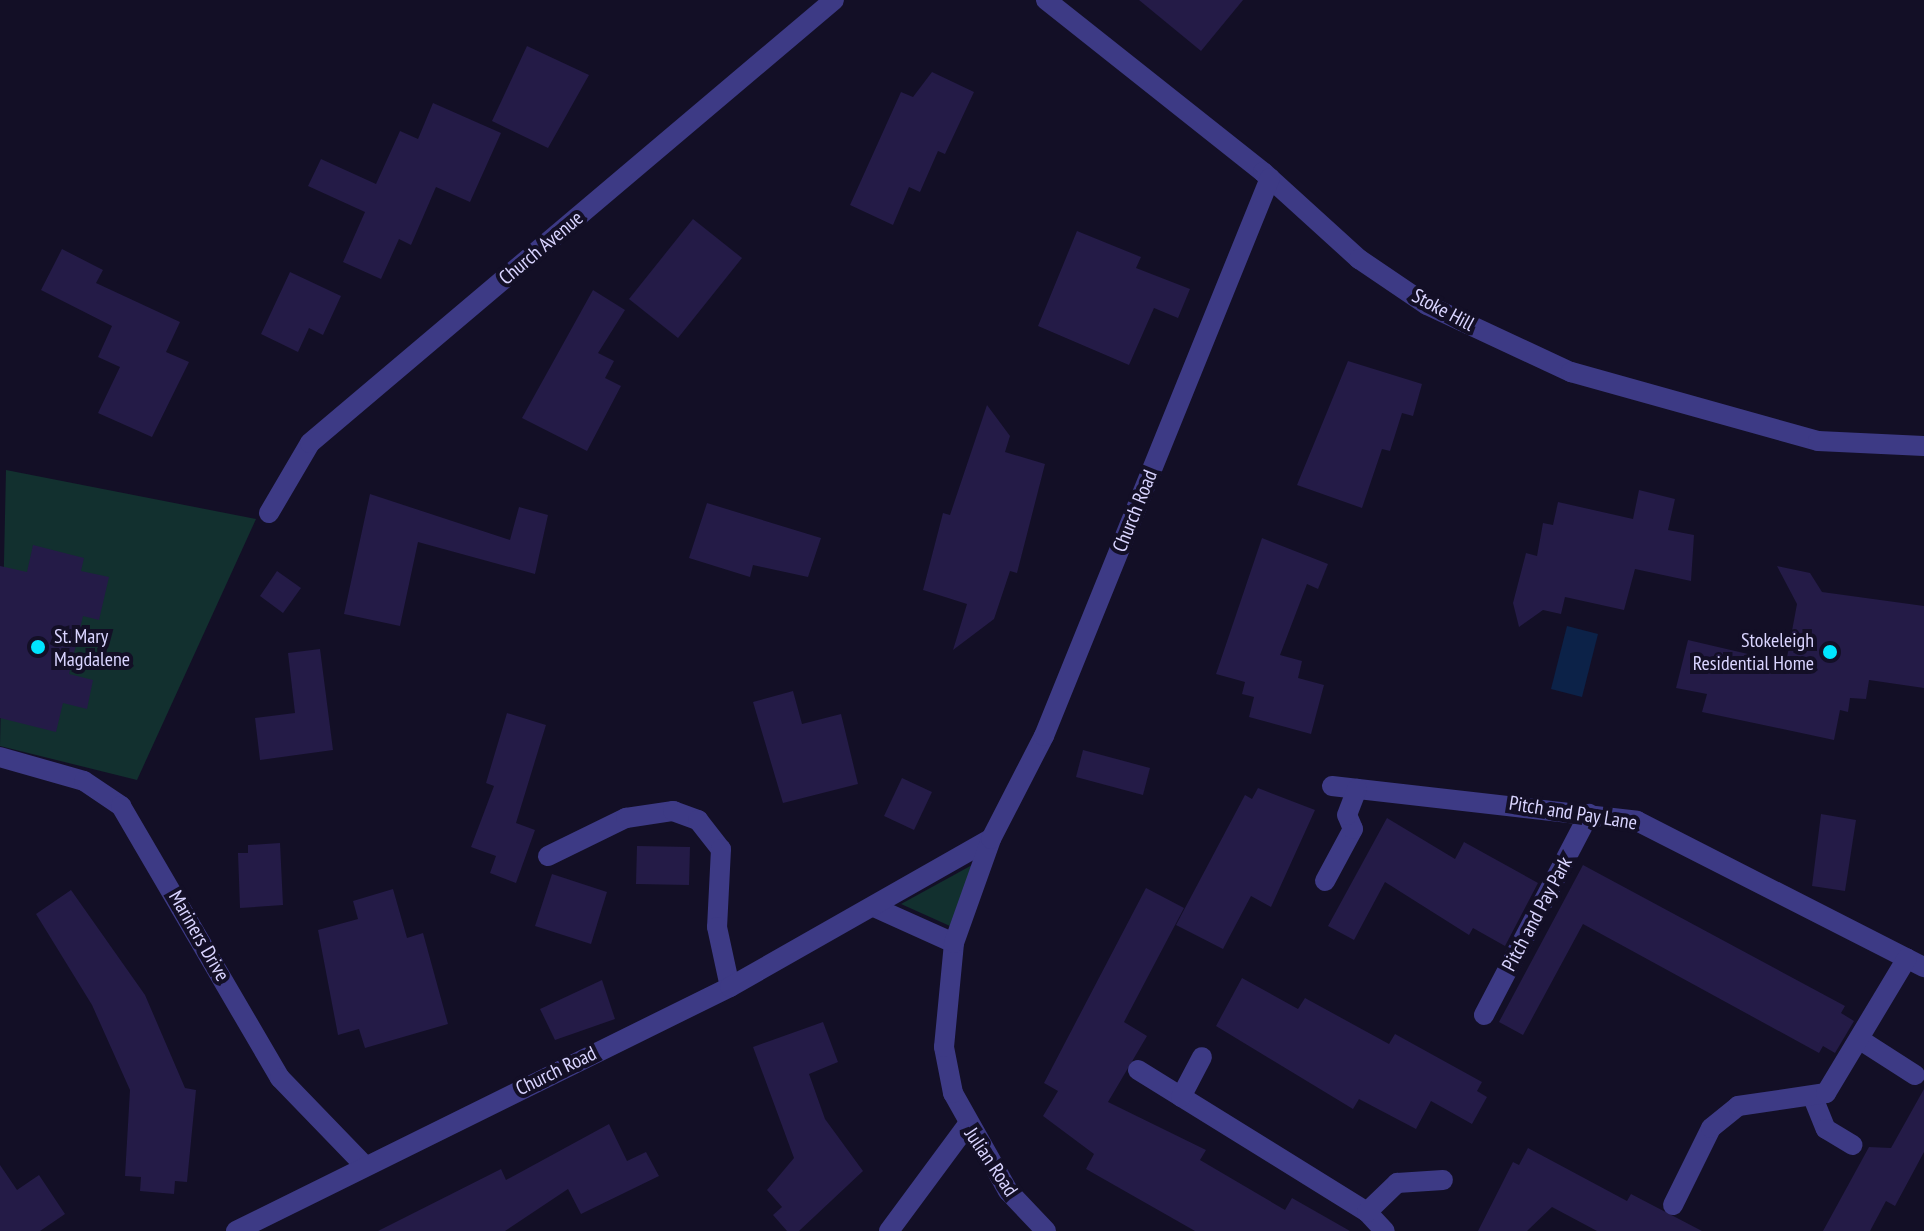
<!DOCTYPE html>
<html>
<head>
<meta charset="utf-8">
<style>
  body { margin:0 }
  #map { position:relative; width:1924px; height:1231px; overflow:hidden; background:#130f26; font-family:"PT Sans Narrow",sans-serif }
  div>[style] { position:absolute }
  .green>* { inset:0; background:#12302f }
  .water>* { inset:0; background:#0c2248 }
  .building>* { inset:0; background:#241b47 }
  .street>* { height:20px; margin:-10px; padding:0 10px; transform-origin:10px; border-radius:10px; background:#3d3a85 }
  .dots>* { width:22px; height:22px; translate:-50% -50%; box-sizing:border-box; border:4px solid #130f26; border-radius:50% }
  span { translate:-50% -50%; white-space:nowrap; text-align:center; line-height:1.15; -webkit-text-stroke:8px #130f26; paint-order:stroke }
  .street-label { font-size:20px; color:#d9d4ff }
  .poi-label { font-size:20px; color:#d9d4ff }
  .left { translate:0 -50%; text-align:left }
  .right { translate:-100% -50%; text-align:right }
</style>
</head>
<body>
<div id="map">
  <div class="green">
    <div style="clip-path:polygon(6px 470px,256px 519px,137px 780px,0 746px)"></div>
    <div style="clip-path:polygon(974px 864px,950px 926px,901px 904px)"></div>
  </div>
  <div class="water">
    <div style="clip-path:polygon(1567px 626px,1598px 634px,1582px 697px,1551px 689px)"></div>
  </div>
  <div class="building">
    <div style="clip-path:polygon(1139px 0,1243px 0,1201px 51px)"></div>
    <div style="clip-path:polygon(527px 46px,589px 75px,548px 148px,492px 121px)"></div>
    <div style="clip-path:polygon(932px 72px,974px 92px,945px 154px,938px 151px,920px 192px,909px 187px,893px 225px,850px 205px,901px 92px,913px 97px)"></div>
    <div style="clip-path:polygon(433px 103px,501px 133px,470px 202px,436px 187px,411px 245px,399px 239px,381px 279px,343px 262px,365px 212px,308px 186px,321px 159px,376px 184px,400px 131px,418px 139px)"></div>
    <div style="clip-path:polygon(693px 219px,742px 258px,678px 338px,629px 299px)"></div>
    <div style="clip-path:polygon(1077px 231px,1141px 257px,1136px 268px,1190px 289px,1178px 318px,1154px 308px,1129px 365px,1038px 326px)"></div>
    <div style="clip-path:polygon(62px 249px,103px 270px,96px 283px,180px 322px,166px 352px,189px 362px,152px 437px,98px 413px,120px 367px,98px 357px,112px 326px,41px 290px)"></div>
    <div style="clip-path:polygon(290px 272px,341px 296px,323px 335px,309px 328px,298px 352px,261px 334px)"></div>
    <div style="clip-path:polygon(593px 290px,625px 310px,598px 353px,614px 361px,605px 378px,621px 386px,587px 451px,522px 418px)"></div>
    <div style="clip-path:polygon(1348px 361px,1422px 384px,1413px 416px,1402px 413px,1390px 451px,1382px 449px,1362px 508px,1297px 485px)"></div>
    <div style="clip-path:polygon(987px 405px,1010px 436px,1005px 452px,1045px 464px,1017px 573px,1010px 571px,994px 619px,953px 650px,967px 604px,923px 590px,943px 513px,950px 515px)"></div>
    <div style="clip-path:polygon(1639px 490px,1675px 499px,1668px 530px,1694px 535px,1691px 581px,1635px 569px,1624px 610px,1565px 597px,1561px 614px,1543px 610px,1519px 627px,1513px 603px,1526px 553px,1537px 556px,1543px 523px,1553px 525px,1558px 502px,1633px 519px)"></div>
    <div style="clip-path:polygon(370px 494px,510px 540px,519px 507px,548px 515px,535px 574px,418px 542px,400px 626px,344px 614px)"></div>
    <div style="clip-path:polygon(707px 503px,821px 538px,808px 577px,753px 565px,750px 577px,689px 558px)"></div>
    <div style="clip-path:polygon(1262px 538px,1328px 564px,1318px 589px,1307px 584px,1280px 655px,1302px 661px,1298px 678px,1324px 685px,1311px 734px,1249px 717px,1254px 697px,1242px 694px,1245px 682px,1216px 674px)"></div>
    <div style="clip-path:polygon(33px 545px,84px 558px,81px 571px,109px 577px,99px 620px,83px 616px,69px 674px,93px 680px,87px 709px,63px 703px,56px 732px,0 718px,0 566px,27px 572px)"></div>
    <div style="clip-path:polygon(1777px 566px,1810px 573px,1822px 592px,1924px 606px,1924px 688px,1869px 680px,1866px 699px,1850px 698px,1848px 712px,1840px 710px,1834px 740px,1702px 712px,1707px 694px,1676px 688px,1688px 640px,1786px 663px,1797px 604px)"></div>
    <div style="clip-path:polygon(277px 571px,301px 588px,283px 613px,260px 596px)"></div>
    <div style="clip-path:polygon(320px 649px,333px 750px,260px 760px,255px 718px,295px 713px,288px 653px)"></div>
    <div style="clip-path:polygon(793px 691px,802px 724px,841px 714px,858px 784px,783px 803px,753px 702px)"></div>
    <div style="clip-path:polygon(507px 713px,546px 725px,516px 823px,535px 830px,516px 883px,490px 873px,496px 856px,471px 847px,494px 786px,486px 783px)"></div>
    <div style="clip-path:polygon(1083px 750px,1150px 768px,1143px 795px,1076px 777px)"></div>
    <div style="clip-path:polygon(902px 778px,932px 792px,914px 830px,884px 816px)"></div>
    <div style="clip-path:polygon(1258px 788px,1315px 810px,1271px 907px,1251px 896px,1223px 949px,1176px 925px,1245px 795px,1252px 799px)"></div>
    <div style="clip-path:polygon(1821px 814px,1856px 820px,1845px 891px,1812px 886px)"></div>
    <div style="clip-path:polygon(1387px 818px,1455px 859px,1464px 842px,1538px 883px,1505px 946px,1473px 928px,1469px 935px,1385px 882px,1354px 940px,1328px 926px)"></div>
    <div style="clip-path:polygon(280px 843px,283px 905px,240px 908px,238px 853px,248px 853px,248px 845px)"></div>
    <div style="clip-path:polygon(637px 846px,690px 847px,689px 885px,636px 884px)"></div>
    <div style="clip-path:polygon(1583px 865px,1845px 1006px,1841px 1013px,1854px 1021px,1835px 1053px,1823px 1046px,1819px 1053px,1583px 924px,1523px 1035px,1499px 1022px)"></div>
    <div style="clip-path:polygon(552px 874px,607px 892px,591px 944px,535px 926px)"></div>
    <div style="clip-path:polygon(1146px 888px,1184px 908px,1124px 1022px,1147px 1036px,1108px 1102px,1206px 1150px,1200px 1160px,1285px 1210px,1292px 1198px,1350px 1231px,1195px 1231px,1086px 1169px,1094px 1154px,1043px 1116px,1058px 1091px,1044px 1083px)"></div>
    <div style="clip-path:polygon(393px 889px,407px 938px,423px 933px,448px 1024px,365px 1048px,359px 1029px,338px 1035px,318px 930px,358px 919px,353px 901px)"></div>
    <div style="clip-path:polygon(71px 890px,145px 995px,185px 1088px,196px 1090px,187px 1182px,175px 1181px,174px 1194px,140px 1191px,141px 1177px,125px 1176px,130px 1090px,92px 1005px,36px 914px)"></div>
    <div style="clip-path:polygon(1242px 978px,1298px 1009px,1305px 998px,1389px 1044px,1395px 1034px,1482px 1082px,1477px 1091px,1487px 1097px,1472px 1124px,1431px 1101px,1416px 1129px,1359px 1099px,1353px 1109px,1216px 1026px)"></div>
    <div style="clip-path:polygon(602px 980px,615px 1019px,555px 1040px,540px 1009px)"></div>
    <div style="clip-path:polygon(823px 1022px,838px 1062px,809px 1074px,825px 1119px,863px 1171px,799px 1231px,787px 1231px,773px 1215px,782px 1207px,767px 1190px,794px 1158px,753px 1047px)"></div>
    <div style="clip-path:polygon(1924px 1089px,1924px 1152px,1895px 1206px,1886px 1201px,1870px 1231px,1823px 1231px,1869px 1147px,1891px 1148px)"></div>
    <div style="clip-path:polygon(609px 1124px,627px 1161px,646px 1152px,659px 1176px,581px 1214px,568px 1189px,505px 1231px,378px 1231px,501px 1169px,506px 1180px)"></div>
    <div style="clip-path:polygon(1528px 1148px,1627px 1201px,1631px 1194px,1702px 1231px,1597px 1231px,1552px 1207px,1527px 1231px,1478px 1231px,1513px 1162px,1519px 1165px)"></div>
    <div style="clip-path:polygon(0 1165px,17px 1190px,39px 1175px,65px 1214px,40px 1231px,0 1231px)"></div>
  </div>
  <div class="street">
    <div style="left:1046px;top:0;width:277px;rotate:38.4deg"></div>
    <div style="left:1263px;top:172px;width:130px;rotate:42.2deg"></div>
    <div style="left:1359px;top:259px;width:82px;rotate:34.1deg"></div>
    <div style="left:1427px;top:305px;width:159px;rotate:25deg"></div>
    <div style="left:1571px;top:372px;width:256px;rotate:15.6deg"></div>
    <div style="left:1818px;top:441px;width:106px;rotate:2.7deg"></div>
    <div style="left:269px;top:513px;width:81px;rotate:-59.6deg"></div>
    <div style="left:310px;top:443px;width:686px;rotate:-40.21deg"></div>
    <div style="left:0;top:757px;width:87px;rotate:15.9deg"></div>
    <div style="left:84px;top:781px;width:45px;rotate:34deg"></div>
    <div style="left:121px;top:806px;width:315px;rotate:59.7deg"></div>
    <div style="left:280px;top:1078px;width:120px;rotate:46deg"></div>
    <div style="left:1332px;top:786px;width:307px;rotate:6.5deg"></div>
    <div style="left:1637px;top:821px;width:322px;rotate:27deg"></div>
    <div style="left:548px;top:856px;width:87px;rotate:-26deg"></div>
    <div style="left:626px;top:818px;width:48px;rotate:-8.5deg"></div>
    <div style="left:673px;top:811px;width:27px;rotate:20deg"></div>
    <div style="left:698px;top:820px;width:37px;rotate:52deg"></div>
    <div style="left:721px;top:849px;width:78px;rotate:92.9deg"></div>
    <div style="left:717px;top:927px;width:61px;rotate:77.8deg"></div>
    <div style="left:1325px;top:881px;width:59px;rotate:-61.7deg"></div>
    <div style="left:1353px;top:829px;width:15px;rotate:-113deg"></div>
    <div style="left:1347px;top:815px;width:28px;rotate:-69deg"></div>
    <div style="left:876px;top:908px;width:85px;rotate:24.2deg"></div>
    <div style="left:1484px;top:1015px;width:227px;rotate:-62.4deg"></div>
    <div style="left:1862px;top:1041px;width:63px;rotate:32.7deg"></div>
    <div style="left:1138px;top:1070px;width:269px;rotate:31.8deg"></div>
    <div style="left:1367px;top:1212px;width:26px;rotate:47deg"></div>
    <div style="left:1181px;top:1097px;width:45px;rotate:-62.3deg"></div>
    <div style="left:1814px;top:1100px;width:31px;rotate:68deg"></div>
    <div style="left:1826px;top:1129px;width:31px;rotate:31deg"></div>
    <div style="left:1673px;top:1205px;width:86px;rotate:-63.7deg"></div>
    <div style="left:1711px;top:1128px;width:35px;rotate:-39deg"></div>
    <div style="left:1738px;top:1106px;width:89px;rotate:-8.4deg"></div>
    <div style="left:1826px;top:1093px;width:157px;rotate:-59deg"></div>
    <div style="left:1367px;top:1212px;width:42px;rotate:-44deg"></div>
    <div style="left:1397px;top:1183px;width:46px;rotate:-3.7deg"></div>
    <div style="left:236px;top:1231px;width:551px;rotate:-26.29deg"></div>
    <div style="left:730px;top:987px;width:300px;rotate:-29.6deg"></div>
    <div style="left:889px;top:1231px;width:129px;rotate:-53.5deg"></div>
    <div style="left:1046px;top:1231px;width:55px;rotate:-133.5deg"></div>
    <div style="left:1008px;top:1191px;width:112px;rotate:-119.3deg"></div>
    <div style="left:953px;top:1093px;width:47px;rotate:-101.1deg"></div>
    <div style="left:944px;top:1047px;width:104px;rotate:-84.5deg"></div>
    <div style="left:954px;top:943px;width:110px;rotate:-70.4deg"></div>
    <div style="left:991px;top:839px;width:116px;rotate:-62.8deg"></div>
    <div style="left:1044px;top:736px;width:602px;rotate:-67.95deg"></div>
  </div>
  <div class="dots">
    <div style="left:38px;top:647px;background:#00e5ff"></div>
    <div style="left:1830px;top:652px;background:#00e5ff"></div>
  </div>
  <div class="street-label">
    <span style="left:541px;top:248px;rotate:-40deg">Church Avenue</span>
    <span style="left:1443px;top:310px;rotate:28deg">Stoke Hill</span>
    <span style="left:1135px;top:511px;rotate:-68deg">Church Road</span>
    <span style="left:1573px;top:813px;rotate:9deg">Pitch and Pay Lane</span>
    <span style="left:1537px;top:914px;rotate:-62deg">Pitch and Pay Park</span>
    <span style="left:199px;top:936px;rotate:60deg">Mariners Drive</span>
    <span style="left:556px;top:1071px;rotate:-26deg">Church Road</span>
    <span style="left:991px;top:1162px;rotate:56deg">Julian Road</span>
  </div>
  <div class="poi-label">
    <span class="left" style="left:54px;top:648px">St. Mary<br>Magdalene</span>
    <span class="right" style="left:1814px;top:652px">Stokeleigh<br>Residential Home</span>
  </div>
</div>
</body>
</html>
